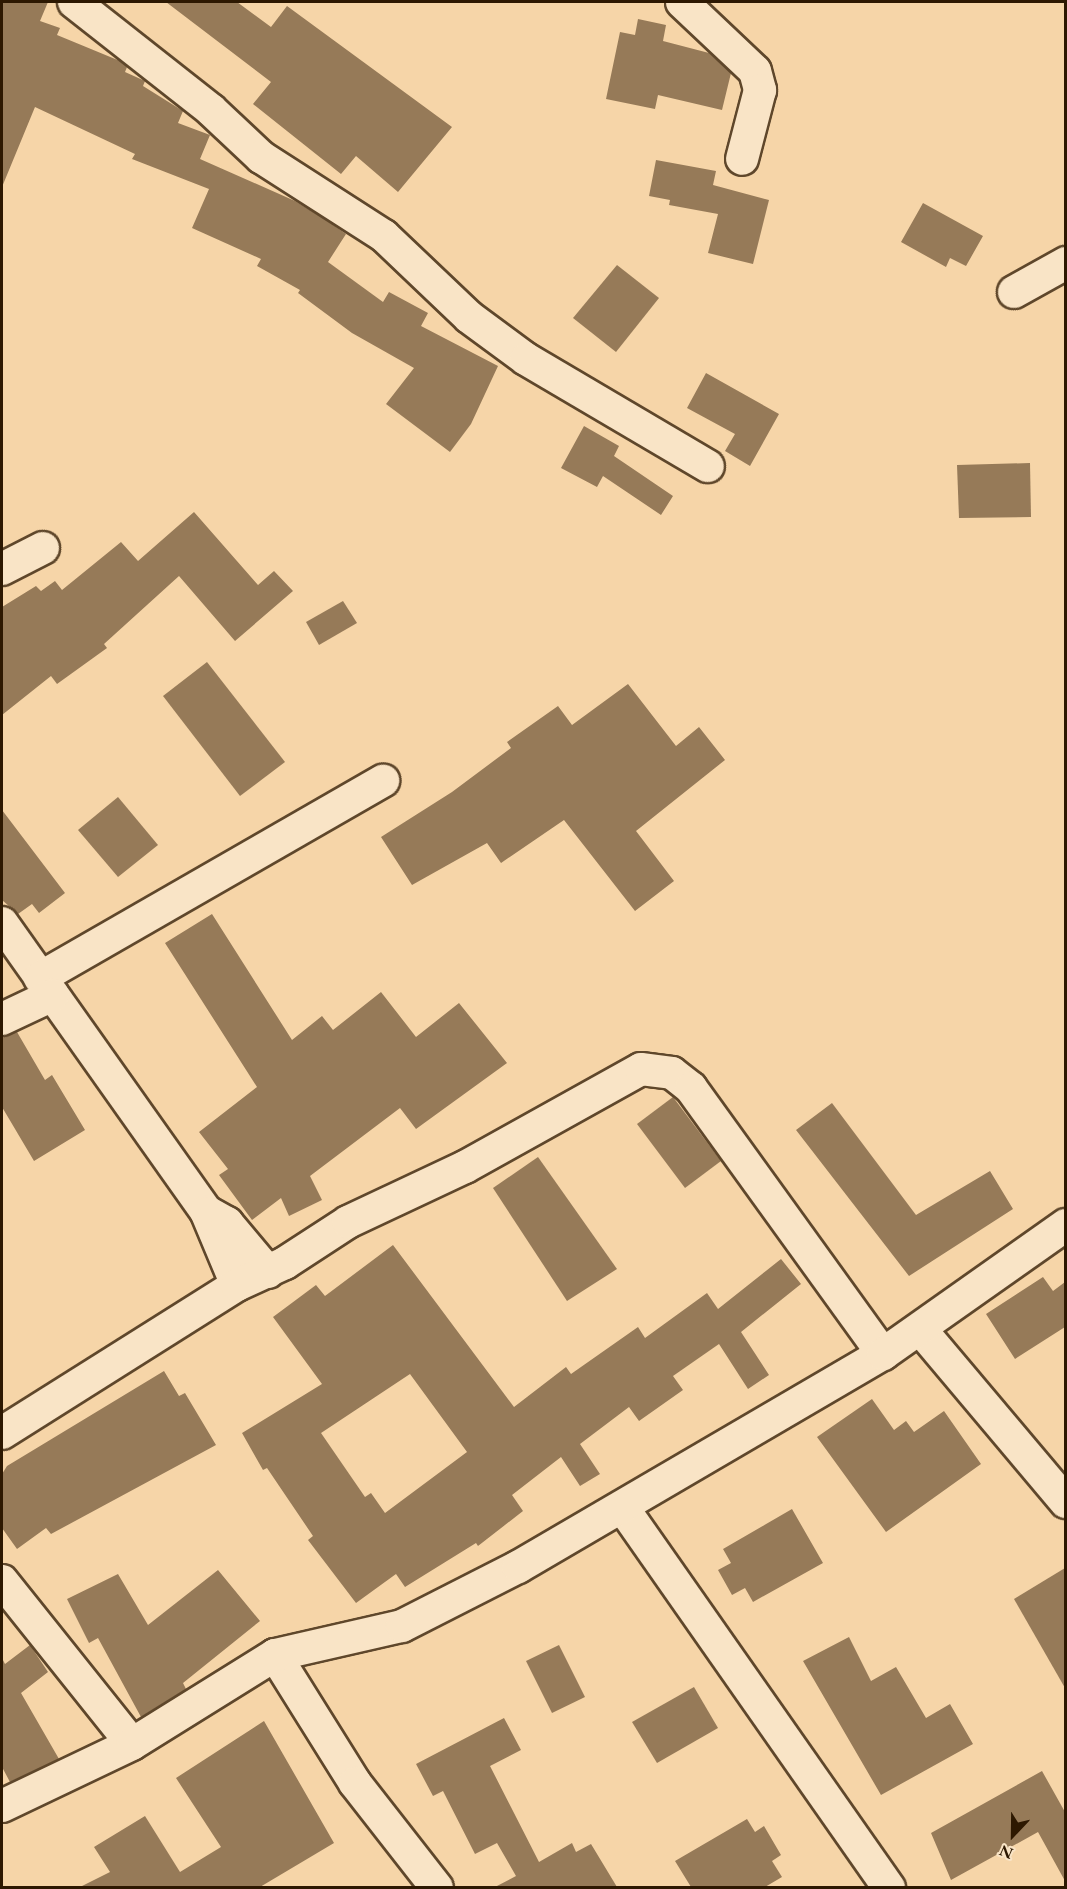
<!DOCTYPE html>
<html>
<head>
<meta charset="utf-8">
<style>
  body { margin:0 }
  #map { position:relative; width:1067px; height:1889px; overflow:hidden; background:#f6d5a8; font-family:"EB Garamond",serif }
  div>[style] { position:absolute }
  .building>* { inset:0; background:#967a58 }
  .roads { filter:drop-shadow(2px 0 #5f472b) drop-shadow(-2px 0 #5f472b) drop-shadow(0 2px #5f472b) drop-shadow(0 -2px #5f472b) }
  .street>* { height:32px; margin:-16px; padding:0 16px; transform-origin:16px; border-radius:16px; background:#f9e4c6 }
  span { translate:-50% -50%; white-space:nowrap; text-align:center; line-height:1.15; -webkit-text-stroke:6px #f9e4c6; paint-order:stroke }
  .frame { position:absolute; inset:0; border:3px solid #2d1801; pointer-events:none }
  .north { position:absolute; left:983px; top:1805px; width:60px; height:60px; -webkit-text-stroke:4px #f9e4c6; paint-order:stroke; rotate:202deg; font-size:16px; font-weight:700; line-height:24px; text-align:center; color:#2d1801 }
  .north::after { content:''; display:block; margin:auto; width:21px; height:27px; background:#2d1801; clip-path:polygon(50% 0,100% 100%,50% 72%,0 100%) }
</style>
</head>
<body>
<div id="map">
  <div class="building">
    <div style="clip-path:polygon(2px 2px,48px 2px,40px 21px,60px 28px,57px 35px,120px 61px,127px 67px,125px 72px,145px 81px,143px 86px,183px 111px,178px 123px,210px 135px,200px 159px,295px 201px,326px 220px,346px 234px,328px 262px,383px 302px,389px 292px,428px 313px,421px 326px,498px 366px,471px 424px,450px 452px,386px 404px,414px 368px,352px 333px,298px 293px,300px 290px,257px 266px,261px 259px,192px 228px,209px 189px,132px 159px,135px 154px,35px 107px,2px 187px)"></div>
    <div style="clip-path:polygon(166px 2px,237px 2px,271px 27px,287px 6px,452px 127px,398px 192px,356px 156px,341px 174px,253px 104px,271px 82px)"></div>
    <div style="clip-path:polygon(638px 19px,666px 25px,663px 41px,709px 53px,731px 73px,722px 110px,658px 95px,655px 109px,606px 99px,620px 32px,635px 35px)"></div>
    <div style="clip-path:polygon(656px 160px,716px 171px,713px 185px,769px 200px,753px 264px,708px 253px,718px 214px,669px 205px,670px 200px,649px 196px)"></div>
    <div style="clip-path:polygon(923px 203px,983px 236px,966px 266px,950px 258px,946px 267px,901px 242px)"></div>
    <div style="clip-path:polygon(617px 265px,659px 298px,616px 352px,573px 318px)"></div>
    <div style="clip-path:polygon(706px 373px,779px 414px,750px 466px,725px 451px,735px 434px,687px 408px)"></div>
    <div style="clip-path:polygon(584px 426px,619px 446px,614px 456px,673px 496px,661px 515px,603px 476px,597px 487px,561px 468px)"></div>
    <div style="clip-path:polygon(1030px 463px,1031px 517px,959px 518px,957px 465px)"></div>
    <div style="clip-path:polygon(194px 512px,258px 585px,274px 571px,293px 591px,235px 641px,179px 576px,104px 644px,107px 648px,57px 684px,51px 676px,2px 715px,2px 607px,36px 586px,41px 591px,55px 581px,62px 590px,121px 542px,138px 561px)"></div>
    <div style="clip-path:polygon(343px 601px,357px 623px,319px 645px,306px 622px)"></div>
    <div style="clip-path:polygon(207px 662px,285px 762px,240px 796px,163px 696px)"></div>
    <div style="clip-path:polygon(628px 684px,676px 746px,699px 727px,725px 760px,636px 831px,674px 881px,635px 911px,564px 820px,501px 863px,487px 843px,412px 885px,381px 837px,452px 792px,511px 748px,507px 742px,558px 706px,572px 725px)"></div>
    <div style="clip-path:polygon(118px 797px,158px 845px,118px 877px,78px 830px)"></div>
    <div style="clip-path:polygon(2px 810px,65px 893px,39px 913px,32px 904px,18px 914px,2px 900px)"></div>
    <div style="clip-path:polygon(212px 914px,292px 1040px,322px 1016px,333px 1030px,381px 992px,416px 1037px,459px 1003px,507px 1063px,416px 1129px,400px 1108px,310px 1176px,322px 1200px,289px 1216px,281px 1198px,252px 1220px,219px 1175px,228px 1169px,199px 1132px,257px 1087px,165px 943px)"></div>
    <div style="clip-path:polygon(17px 1032px,45px 1080px,52px 1075px,85px 1130px,34px 1161px,2px 1107px,2px 1037px)"></div>
    <div style="clip-path:polygon(673px 1097px,721px 1161px,685px 1188px,637px 1124px)"></div>
    <div style="clip-path:polygon(832px 1103px,916px 1215px,990px 1171px,1013px 1209px,909px 1276px,796px 1130px)"></div>
    <div style="clip-path:polygon(538px 1157px,617px 1269px,567px 1301px,493px 1188px)"></div>
    <div style="clip-path:polygon(evenodd,393px 1245px,514px 1407px,566px 1367px,571px 1374px,638px 1327px,645px 1338px,707px 1293px,718px 1309px,781px 1259px,801px 1284px,741px 1332px,769px 1375px,748px 1389px,719px 1344px,673px 1376px,683px 1390px,639px 1421px,629px 1407px,580px 1444px,600px 1474px,580px 1486px,561px 1457px,512px 1495px,523px 1511px,478px 1546px,476px 1543px,405px 1587px,396px 1574px,356px 1603px,308px 1540px,313px 1536px,267px 1468px,263px 1470px,242px 1433px,322px 1384px,273px 1317px,316px 1285px,325px 1296px,393px 1245px,410px 1374px,467px 1452px,385px 1513px,371px 1493px,365px 1497px,321px 1433px,410px 1374px)"></div>
    <div style="clip-path:polygon(1043px 1277px,1053px 1291px,1065px 1282px,1065px 1327px,1015px 1359px,986px 1314px)"></div>
    <div style="clip-path:polygon(164px 1371px,179px 1396px,185px 1393px,216px 1445px,51px 1534px,46px 1528px,17px 1549px,2px 1528px,2px 1474px,7px 1466px)"></div>
    <div style="clip-path:polygon(872px 1399px,894px 1430px,906px 1421px,914px 1432px,944px 1411px,981px 1464px,886px 1532px,817px 1437px)"></div>
    <div style="clip-path:polygon(792px 1509px,823px 1563px,753px 1602px,745px 1588px,732px 1595px,718px 1570px,731px 1563px,723px 1549px)"></div>
    <div style="clip-path:polygon(1065px 1568px,1065px 1688px,1014px 1599px)"></div>
    <div style="clip-path:polygon(218px 1570px,260px 1621px,183px 1683px,186px 1689px,141px 1717px,98px 1638px,89px 1643px,67px 1599px,118px 1574px,148px 1625px)"></div>
    <div style="clip-path:polygon(849px 1637px,871px 1681px,896px 1667px,926px 1718px,950px 1704px,973px 1744px,881px 1795px,803px 1661px)"></div>
    <div style="clip-path:polygon(30px 1645px,48px 1672px,21px 1693px,59px 1759px,10px 1782px,2px 1767px,2px 1658px,5px 1664px)"></div>
    <div style="clip-path:polygon(559px 1645px,585px 1697px,552px 1713px,526px 1661px)"></div>
    <div style="clip-path:polygon(694px 1687px,718px 1728px,657px 1763px,632px 1722px)"></div>
    <div style="clip-path:polygon(504px 1718px,521px 1750px,490px 1766px,539px 1862px,572px 1843px,576px 1852px,591px 1844px,617px 1887px,495px 1887px,516px 1876px,497px 1843px,475px 1854px,443px 1791px,433px 1796px,416px 1764px)"></div>
    <div style="clip-path:polygon(264px 1721px,334px 1843px,260px 1887px,80px 1887px,110px 1872px,94px 1847px,145px 1816px,180px 1872px,221px 1847px,176px 1778px)"></div>
    <div style="clip-path:polygon(1042px 1771px,1065px 1812px,1065px 1881px,1038px 1832px,951px 1880px,931px 1833px)"></div>
    <div style="clip-path:polygon(747px 1819px,755px 1832px,764px 1826px,781px 1855px,772px 1861px,782px 1877px,765px 1887px,691px 1887px,675px 1861px)"></div>
  </div>
  <div class="roads">
    <div class="street">
      <div style="left:74px;top:2px;width:174px;rotate:38.2deg"></div>
      <div style="left:211px;top:110px;width:69px;rotate:43.2deg"></div>
      <div style="left:261px;top:157px;width:146px;rotate:32.7deg"></div>
      <div style="left:384px;top:236px;width:117px;rotate:43.6deg"></div>
      <div style="left:469px;top:317px;width:71px;rotate:36.4deg"></div>
      <div style="left:526px;top:359px;width:211px;rotate:30.5deg"></div>
      <div style="left:682px;top:2px;width:100px;rotate:43.4deg"></div>
      <div style="left:755px;top:71px;width:20px;rotate:75deg"></div>
      <div style="left:760px;top:90px;width:71px;rotate:104.6deg"></div>
      <div style="left:1014px;top:292px;width:60px;rotate:-29.1deg"></div>
      <div style="left:2px;top:569px;width:46px;rotate:-27.1deg"></div>
      <div style="left:2px;top:923px;width:353px;rotate:54.7deg"></div>
      <div style="left:206px;top:1211px;width:80px;rotate:67.3deg"></div>
      <div style="left:40px;top:978px;width:396px;rotate:-29.9deg"></div>
      <div style="left:2px;top:1019px;width:56px;rotate:-25.2deg"></div>
      <div style="left:209px;top:1213px;width:21px;rotate:29deg"></div>
      <div style="left:227px;top:1223px;width:64px;rotate:50.1deg"></div>
      <div style="left:921px;top:1330px;width:225px;rotate:49.9deg"></div>
      <div style="left:2px;top:1433px;width:278px;rotate:-32.2deg"></div>
      <div style="left:237px;top:1285px;width:53px;rotate:-24.6deg"></div>
      <div style="left:285px;top:1263px;width:75px;rotate:-33.1deg"></div>
      <div style="left:348px;top:1222px;width:129px;rotate:-25.2deg"></div>
      <div style="left:465px;top:1167px;width:201px;rotate:-29.1deg"></div>
      <div style="left:641px;top:1069px;width:31px;rotate:7deg"></div>
      <div style="left:672px;top:1073px;width:24px;rotate:38deg"></div>
      <div style="left:691px;top:1088px;width:328px;rotate:54.2deg"></div>
      <div style="left:623px;top:1508px;width:464px;rotate:55deg"></div>
      <div style="left:2px;top:1581px;width:208px;rotate:51.4deg"></div>
      <div style="left:275px;top:1655px;width:151px;rotate:58deg"></div>
      <div style="left:355px;top:1783px;width:133px;rotate:52deg"></div>
      <div style="left:2px;top:1806px;width:144px;rotate:-25.5deg"></div>
      <div style="left:132px;top:1744px;width:168px;rotate:-31.9deg"></div>
      <div style="left:275px;top:1655px;width:130px;rotate:-12.9deg"></div>
      <div style="left:402px;top:1626px;width:130px;rotate:-27deg"></div>
      <div style="left:518px;top:1567px;width:423px;rotate:-30.3deg"></div>
      <div style="left:883px;top:1354px;width:224px;rotate:-35.2deg"></div>
    </div>
  </div>
  <div class="frame"></div>
  <div class="north">N</div>
</div>
</body>
</html>
